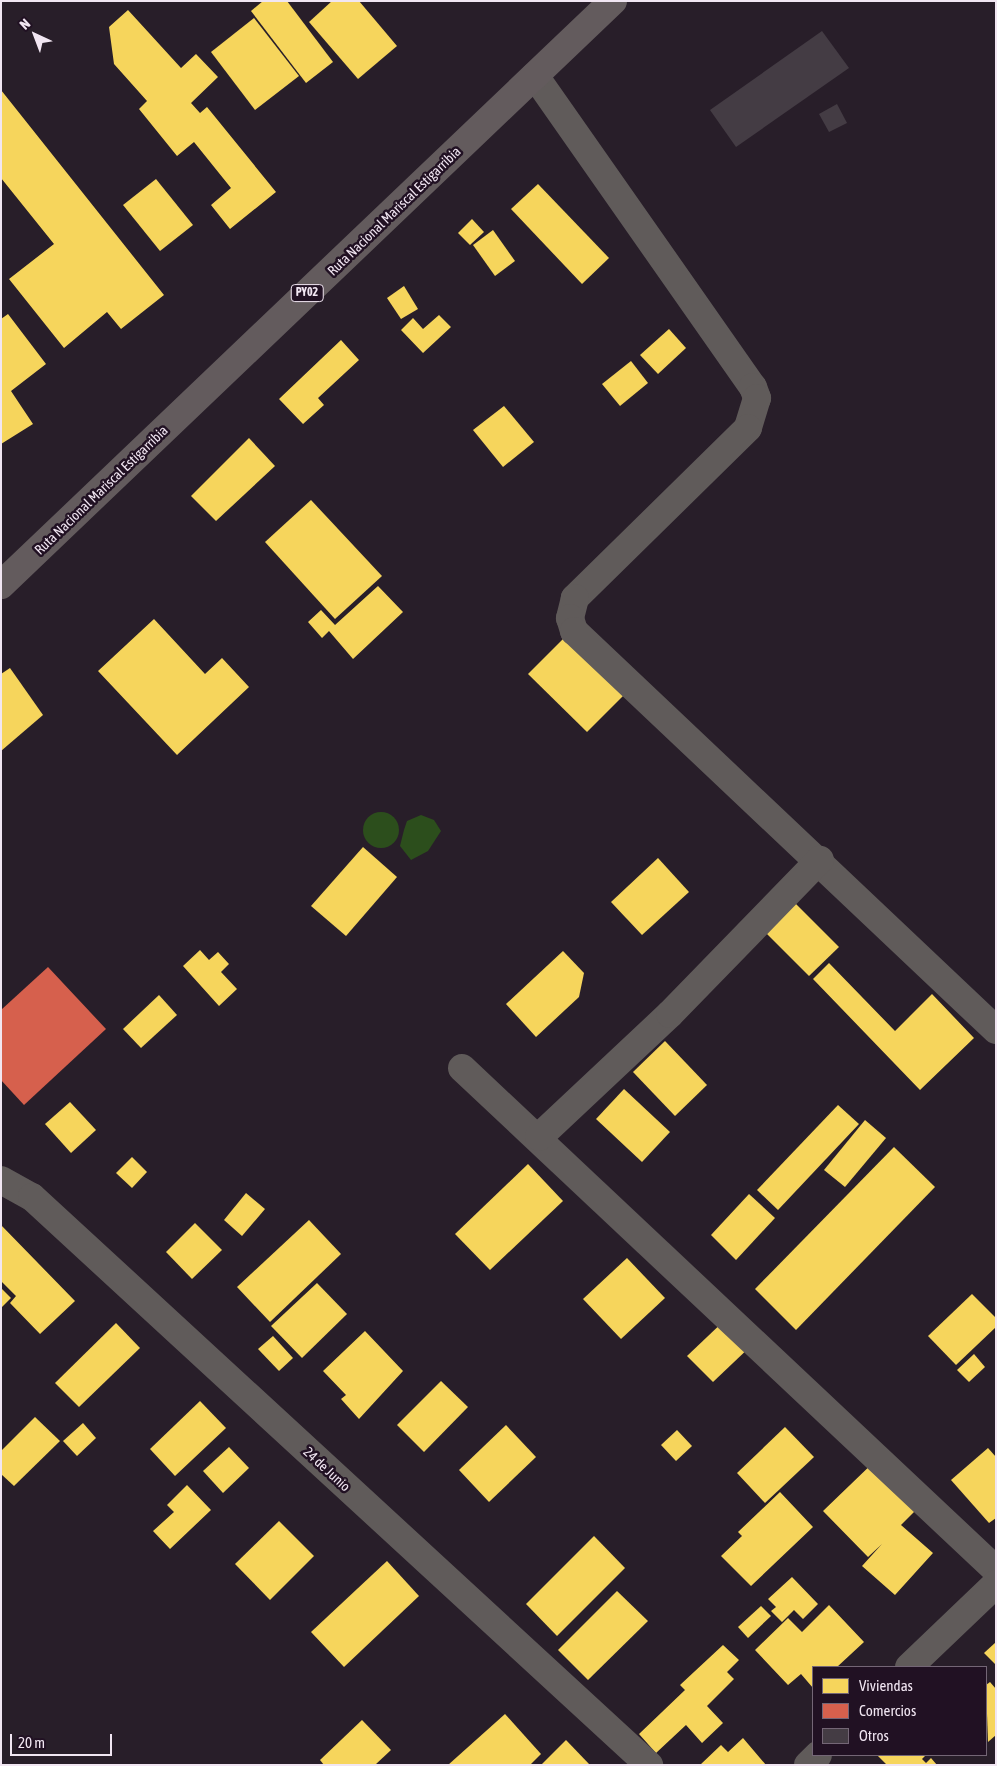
<!DOCTYPE html>
<html>
<head>
<meta charset="utf-8">
<style>
  body { margin:0 }
  #map { position:relative; width:997px; height:1766px; overflow:hidden; background:#281e29; font-family:"Asap Condensed",sans-serif }
  div>[style] { position:absolute }
  .green>* { inset:0; background:#2c4e1c }
  .round { border-radius:50% }
  .homes>* { inset:0; background:#f6d55c }
  .shops>* { inset:0; background:#d6604d }
  .building>* { inset:0; background:#443c44 }
  .street>* { height:28px; margin:-14px; padding:0 14px; transform-origin:14px; border-radius:14px; background:#605b5a }
  .primary>* { height:28px; margin:-14px; padding:0 14px; transform-origin:14px; border-radius:14px; background:#635b5d }
  span { translate:-50% -50%; white-space:nowrap; text-align:center; line-height:1.15; -webkit-text-stroke:5px #211123; paint-order:stroke }
  .shield-label span { padding:1px 4px; background:#211123; border:1px solid; border-radius:4px; -webkit-text-stroke-width:0 }
  .shield-label { font-size:12px; color:#f1e6f2; font-weight:700 }
  .street-label { font-size:14px; color:#f1e6f2 }
  .frame { position:absolute; inset:0; border:2px solid #f1e6f2; pointer-events:none }
  .legend { position:absolute; left:812px; top:1666px; width:175px; height:90px; box-sizing:border-box; background:#211123; border:1px solid #746676; margin:0; padding:6px 9px; list-style:none; font-size:15px; color:#f1e6f2 }
  .legend li { display:flex; align-items:center; gap:10px; height:25px }
  .legend b { width:25px; border:1px solid #746676 }
  .north { position:absolute; left:10px; top:10px; width:50px; height:50px; -webkit-text-stroke:4px #211123; paint-order:stroke; rotate:317deg; font-size:14px; font-weight:700; line-height:20px; text-align:center; color:#f1e6f2 }
  .north::after { content:''; display:block; margin:auto; width:18px; height:22px; background:#f1e6f2; clip-path:polygon(50% 0,100% 100%,50% 72%,0 100%) }
  .scale { position:absolute; left:10px; top:1734px; width:102px; height:22px; box-sizing:border-box; border:2px solid #f1e6f2; border-top:0; padding-left:6px; font-size:15px; line-height:18px; white-space:nowrap; color:#f1e6f2; -webkit-text-stroke:4px #211123; paint-order:stroke }
</style>
</head>
<body>
<div id="map">
  <div class="green">
    <div class="round" style="left:363px;top:812px;width:36px;height:36px"></div>
    <div style="clip-path:polygon(421px 815px,434px 820px,441px 831px,428px 851px,411px 860px,400px 846px,404px 830px,407px 821px)"></div>
  </div>
  <div class="homes">
    <div style="clip-path:polygon(263px 1px,287px 1px,333px 62px,306px 83px,251px 11px)"></div>
    <div style="clip-path:polygon(332px 1px,359px 1px,397px 46px,358px 79px,309px 22px)"></div>
    <div style="clip-path:polygon(128px 10px,181px 68px,196px 54px,218px 77px,191px 103px,200px 113px,207px 107px,276px 192px,230px 229px,211px 205px,231px 188px,194px 142px,177px 156px,139px 109px,147px 101px,114px 64px,109px 27px)"></div>
    <div style="clip-path:polygon(254px 18px,299px 76px,255px 110px,211px 52px)"></div>
    <div style="clip-path:polygon(1px 90px,164px 295px,121px 329px,107px 312px,64px 348px,9px 279px,54px 244px,1px 178px)"></div>
    <div style="clip-path:polygon(156px 179px,193px 225px,160px 251px,123px 205px)"></div>
    <div style="clip-path:polygon(538px 184px,609px 258px,582px 284px,511px 209px)"></div>
    <div style="clip-path:polygon(472px 219px,484px 232px,470px 245px,458px 233px)"></div>
    <div style="clip-path:polygon(493px 230px,515px 261px,495px 276px,473px 245px)"></div>
    <div style="clip-path:polygon(404px 286px,418px 309px,401px 319px,387px 298px)"></div>
    <div style="clip-path:polygon(8px 314px,46px 364px,11px 391px,33px 424px,1px 444px,1px 319px)"></div>
    <div style="clip-path:polygon(439px 315px,451px 327px,423px 353px,401px 330px,413px 318px,423px 329px)"></div>
    <div style="clip-path:polygon(669px 329px,686px 348px,658px 374px,640px 355px)"></div>
    <div style="clip-path:polygon(341px 340px,359px 360px,318px 398px,324px 405px,303px 424px,279px 399px)"></div>
    <div style="clip-path:polygon(631px 361px,648px 383px,620px 406px,602px 384px)"></div>
    <div style="clip-path:polygon(504px 406px,534px 442px,503px 467px,473px 430px)"></div>
    <div style="clip-path:polygon(249px 438px,275px 466px,216px 521px,191px 496px)"></div>
    <div style="clip-path:polygon(311px 500px,382px 576px,335px 619px,265px 542px)"></div>
    <div style="clip-path:polygon(378px 586px,403px 612px,353px 659px,329px 631px,322px 638px,308px 622px,321px 610px,335px 625px)"></div>
    <div style="clip-path:polygon(154px 619px,205px 674px,222px 658px,249px 687px,177px 755px,98px 671px)"></div>
    <div style="clip-path:polygon(569px 633px,628px 691px,587px 732px,528px 674px)"></div>
    <div style="clip-path:polygon(10px 668px,43px 715px,1px 751px,1px 674px)"></div>
    <div style="clip-path:polygon(363px 847px,397px 877px,346px 936px,311px 906px)"></div>
    <div style="clip-path:polygon(658px 858px,689px 892px,642px 935px,611px 902px)"></div>
    <div style="clip-path:polygon(787px 895px,839px 947px,809px 976px,758px 925px)"></div>
    <div style="clip-path:polygon(200px 950px,209px 960px,218px 952px,229px 964px,221px 972px,237px 989px,219px 1006px,183px 966px)"></div>
    <div style="clip-path:polygon(563px 951px,584px 973px,579px 997px,536px 1037px,506px 1004px)"></div>
    <div style="clip-path:polygon(829px 963px,895px 1031px,932px 994px,974px 1038px,920px 1090px,813px 979px)"></div>
    <div style="clip-path:polygon(159px 995px,177px 1015px,141px 1048px,123px 1029px)"></div>
    <div style="clip-path:polygon(665px 1041px,707px 1085px,675px 1116px,633px 1072px)"></div>
    <div style="clip-path:polygon(624px 1089px,670px 1132px,642px 1162px,596px 1119px)"></div>
    <div style="clip-path:polygon(70px 1102px,96px 1130px,71px 1153px,45px 1124px)"></div>
    <div style="clip-path:polygon(838px 1105px,859px 1124px,778px 1210px,757px 1190px)"></div>
    <div style="clip-path:polygon(865px 1120px,886px 1138px,845px 1187px,824px 1170px)"></div>
    <div style="clip-path:polygon(894px 1147px,935px 1187px,796px 1330px,755px 1289px)"></div>
    <div style="clip-path:polygon(132px 1157px,147px 1172px,132px 1188px,116px 1173px)"></div>
    <div style="clip-path:polygon(528px 1164px,563px 1201px,490px 1270px,455px 1234px)"></div>
    <div style="clip-path:polygon(246px 1193px,265px 1209px,242px 1236px,224px 1220px)"></div>
    <div style="clip-path:polygon(749px 1194px,775px 1218px,736px 1260px,711px 1235px)"></div>
    <div style="clip-path:polygon(309px 1220px,341px 1254px,270px 1322px,237px 1287px)"></div>
    <div style="clip-path:polygon(195px 1223px,222px 1250px,192px 1279px,166px 1252px)"></div>
    <div style="clip-path:polygon(1px 1225px,75px 1301px,40px 1334px,10px 1303px,16px 1296px,1px 1281px)"></div>
    <div style="clip-path:polygon(627px 1258px,665px 1298px,621px 1339px,583px 1299px)"></div>
    <div style="clip-path:polygon(317px 1283px,347px 1314px,302px 1358px,271px 1326px)"></div>
    <div style="clip-path:polygon(1px 1288px,11px 1298px,1px 1308px)"></div>
    <div style="clip-path:polygon(972px 1294px,996px 1318px,996px 1327px,956px 1365px,928px 1336px)"></div>
    <div style="clip-path:polygon(727px 1318px,753px 1344px,713px 1382px,687px 1356px)"></div>
    <div style="clip-path:polygon(116px 1323px,140px 1348px,79px 1407px,55px 1383px)"></div>
    <div style="clip-path:polygon(365px 1331px,403px 1371px,359px 1419px,341px 1399px,346px 1395px,323px 1371px)"></div>
    <div style="clip-path:polygon(273px 1336px,293px 1358px,279px 1371px,258px 1349px)"></div>
    <div style="clip-path:polygon(974px 1354px,985px 1367px,969px 1382px,957px 1370px)"></div>
    <div style="clip-path:polygon(441px 1381px,468px 1407px,424px 1452px,397px 1425px)"></div>
    <div style="clip-path:polygon(200px 1401px,226px 1428px,175px 1476px,150px 1449px)"></div>
    <div style="clip-path:polygon(35px 1417px,60px 1441px,14px 1486px,1px 1474px,1px 1451px)"></div>
    <div style="clip-path:polygon(83px 1423px,96px 1438px,77px 1456px,63px 1441px)"></div>
    <div style="clip-path:polygon(506px 1425px,536px 1457px,489px 1502px,459px 1470px)"></div>
    <div style="clip-path:polygon(785px 1427px,814px 1457px,765px 1503px,737px 1473px)"></div>
    <div style="clip-path:polygon(677px 1430px,692px 1446px,676px 1461px,661px 1445px)"></div>
    <div style="clip-path:polygon(229px 1447px,249px 1468px,223px 1493px,203px 1471px)"></div>
    <div style="clip-path:polygon(988px 1448px,996px 1457px,996px 1518px,989px 1523px,951px 1480px)"></div>
    <div style="clip-path:polygon(877px 1459px,922px 1504px,901px 1525px,933px 1553px,895px 1595px,862px 1566px,882px 1544px,868px 1557px,823px 1511px)"></div>
    <div style="clip-path:polygon(187px 1485px,211px 1510px,170px 1549px,153px 1531px,174px 1512px,167px 1505px)"></div>
    <div style="clip-path:polygon(780px 1492px,813px 1527px,751px 1586px,721px 1556px,742px 1536px,738px 1532px)"></div>
    <div style="clip-path:polygon(279px 1521px,314px 1556px,270px 1600px,235px 1564px)"></div>
    <div style="clip-path:polygon(594px 1536px,625px 1568px,557px 1636px,526px 1604px)"></div>
    <div style="clip-path:polygon(387px 1561px,419px 1596px,344px 1667px,311px 1632px)"></div>
    <div style="clip-path:polygon(792px 1577px,818px 1604px,803px 1619px,794px 1610px,782px 1622px,771px 1611px,776px 1607px,768px 1599px)"></div>
    <div style="clip-path:polygon(617px 1591px,648px 1621px,588px 1680px,558px 1650px)"></div>
    <div style="clip-path:polygon(829px 1605px,864px 1642px,837px 1667px,813px 1667px,813px 1688px,801px 1674px,788px 1685px,755px 1650px,788px 1618px,802px 1632px)"></div>
    <div style="clip-path:polygon(761px 1606px,771px 1616px,748px 1638px,738px 1627px)"></div>
    <div style="clip-path:polygon(996px 1642px,996px 1665px,984px 1653px)"></div>
    <div style="clip-path:polygon(723px 1645px,739px 1660px,727px 1672px,734px 1679px,707px 1706px,723px 1723px,702px 1743px,686px 1725px,656px 1753px,639px 1734px,685px 1690px,680px 1685px)"></div>
    <div style="clip-path:polygon(990px 1682px,996px 1689px,996px 1735px,988px 1742px,986px 1685px)"></div>
    <div style="clip-path:polygon(505px 1714px,541px 1754px,530px 1765px,448px 1765px)"></div>
    <div style="clip-path:polygon(362px 1720px,391px 1750px,375px 1765px,324px 1765px,320px 1760px)"></div>
    <div style="clip-path:polygon(743px 1738px,766px 1765px,700px 1765px,721px 1745px,728px 1752px)"></div>
    <div style="clip-path:polygon(566px 1740px,590px 1765px,541px 1765px)"></div>
    <div style="clip-path:polygon(877px 1755px,926px 1755px,922px 1759px,926px 1763px,931px 1758px,937px 1765px,887px 1765px)"></div>
  </div>
  <div class="shops">
    <div style="clip-path:polygon(48px 967px,106px 1029px,24px 1105px,1px 1080px,1px 1010px)"></div>
  </div>
  <div class="building">
    <div style="clip-path:polygon(822px 31px,849px 68px,736px 147px,710px 110px)"></div>
    <div style="clip-path:polygon(837px 104px,847px 123px,829px 132px,819px 114px)"></div>
  </div>
  <div class="street">
    <div style="left:535px;top:76px;width:380px;rotate:55deg"></div>
    <div style="left:753px;top:387px;width:12px;rotate:70deg"></div>
    <div style="left:757px;top:398px;width:31px;rotate:107deg"></div>
    <div style="left:748px;top:428px;width:243px;rotate:135.5deg"></div>
    <div style="left:575px;top:598px;width:21px;rotate:104deg"></div>
    <div style="left:570px;top:618px;width:14px;rotate:73deg"></div>
    <div style="left:574px;top:631px;width:581px;rotate:43.4deg"></div>
    <div style="left:462px;top:1068px;width:733px;rotate:43.23deg"></div>
    <div style="left:539px;top:1137px;width:180px;rotate:-43.2deg"></div>
    <div style="left:670px;top:1014px;width:215px;rotate:-45.8deg"></div>
    <div style="left:1px;top:1180px;width:35px;rotate:29deg"></div>
    <div style="left:32px;top:1197px;width:839px;rotate:42.63deg"></div>
    <div style="left:909px;top:1667px;width:120px;rotate:-43.7deg"></div>
    <div style="left:808px;top:1765px;width:14px;rotate:-45deg"></div>
  </div>
  <div class="primary">
    <div style="left:1px;top:585px;width:846px;rotate:-43.66deg"></div>
  </div>
  <div class="shield-label">
    <span style="left:307px;top:293px">PY02</span>
  </div>
  <div class="street-label">
    <span style="left:394px;top:211px;rotate:-44deg">Ruta Nacional Mariscal Estigarribia</span>
    <span style="left:101px;top:490px;rotate:-44deg">Ruta Nacional Mariscal Estigarribia</span>
    <span style="left:327px;top:1469px;rotate:43deg">24 de Junio</span>
  </div>
  <div class="frame"></div>
  <ul class="legend">
  <li><b style="height:14px;background:#f6d55c"></b>Viviendas</li>
  <li><b style="height:14px;background:#d6604d"></b>Comercios</li>
  <li><b style="height:14px;background:#443c44"></b>Otros</li>
  </ul>
  <div class="north">N</div>
  <div class="scale">20 m</div>
</div>
</body>
</html>
